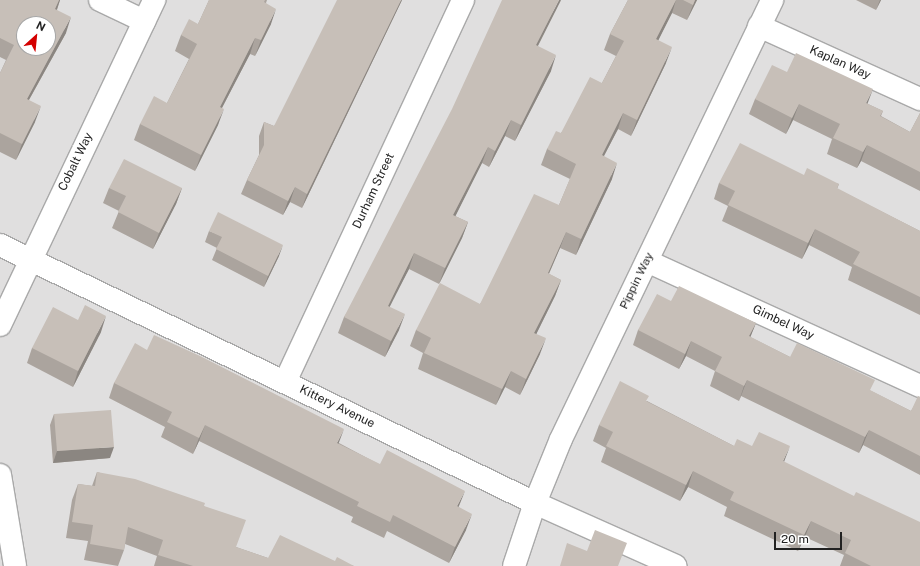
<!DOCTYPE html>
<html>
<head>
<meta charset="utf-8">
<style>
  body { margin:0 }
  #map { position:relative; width:920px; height:566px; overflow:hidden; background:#f2efe9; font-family:"Public Sans",sans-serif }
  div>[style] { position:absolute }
  .residential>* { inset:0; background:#e0dfdf }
  .roads { filter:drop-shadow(1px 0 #a9a9a9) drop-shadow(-1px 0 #a9a9a9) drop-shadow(0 1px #a9a9a9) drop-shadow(0 -1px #a9a9a9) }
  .minor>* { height:22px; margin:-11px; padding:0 11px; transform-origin:11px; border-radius:11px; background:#fff }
  .wall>* { inset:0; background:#aba49e }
  .shaded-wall>* { inset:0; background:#8b8681 }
  .building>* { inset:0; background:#c7bfb8 }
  span { translate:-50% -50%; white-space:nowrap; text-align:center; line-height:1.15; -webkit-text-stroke:4px #fff; paint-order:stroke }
  .street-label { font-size:12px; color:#222 }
  .north { position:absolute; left:16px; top:16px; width:40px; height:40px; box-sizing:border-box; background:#fff; border:1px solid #a7a7a7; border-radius:50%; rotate:27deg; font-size:11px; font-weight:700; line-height:16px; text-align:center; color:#222 }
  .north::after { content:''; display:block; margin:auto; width:14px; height:18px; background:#d40000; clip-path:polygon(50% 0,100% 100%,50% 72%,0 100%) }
  .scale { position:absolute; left:774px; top:532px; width:68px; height:18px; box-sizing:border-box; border:2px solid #222; border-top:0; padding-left:5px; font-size:12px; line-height:14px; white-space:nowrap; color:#222; -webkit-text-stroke:3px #fff; paint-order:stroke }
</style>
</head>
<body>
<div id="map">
  <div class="residential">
    <div style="clip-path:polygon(evenodd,0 0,920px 0,920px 566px,0 566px,0 0,24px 24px,48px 24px,48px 48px,24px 48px,24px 24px)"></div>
  </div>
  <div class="roads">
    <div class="minor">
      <div style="left:100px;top:0;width:49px;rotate:25.5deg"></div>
      <div style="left:759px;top:26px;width:177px;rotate:24.4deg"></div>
      <div style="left:0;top:245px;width:594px;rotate:25.75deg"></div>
      <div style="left:535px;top:503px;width:154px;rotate:24.1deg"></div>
      <div style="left:647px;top:261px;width:300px;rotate:24.6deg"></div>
      <div style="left:0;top:325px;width:360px;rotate:-64.6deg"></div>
      <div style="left:285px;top:382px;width:421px;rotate:-65deg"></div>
      <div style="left:0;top:475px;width:92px;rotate:80.6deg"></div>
      <div style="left:514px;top:566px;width:66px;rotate:-71.6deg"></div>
      <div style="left:535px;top:503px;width:69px;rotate:-67.9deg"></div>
      <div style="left:561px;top:439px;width:487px;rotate:-64.3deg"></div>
    </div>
  </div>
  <div class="wall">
    <div style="clip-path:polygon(0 0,60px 0,57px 10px,66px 33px,29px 100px,35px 122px,16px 160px,0 152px,0 73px,6px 60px,0 57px)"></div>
    <div style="clip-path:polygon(209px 0,267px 0,266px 3px,271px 24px,255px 56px,250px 54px,222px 108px,218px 125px,195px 171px,134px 140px,140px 124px,167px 103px,189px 59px,175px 51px,181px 35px,198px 24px)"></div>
    <div style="clip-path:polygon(402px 0,302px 208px,290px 202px,283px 215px,241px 194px,247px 180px,259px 155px,259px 136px,264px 122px,274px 126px)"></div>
    <div style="clip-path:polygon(561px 0,538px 46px,551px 71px,515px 141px,505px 136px,489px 167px,482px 163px,455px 216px,468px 222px,462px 238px,439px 284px,409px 269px,389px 306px,399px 330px,385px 357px,338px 333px,344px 317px)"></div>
    <div style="clip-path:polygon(628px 0,697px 0,687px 20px,672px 13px,658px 40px,666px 63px,631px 136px,618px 129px,604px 156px,612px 179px,576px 255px,560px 248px,549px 274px,561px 280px,555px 296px,536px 334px,540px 354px,520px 395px,505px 387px,496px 405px,418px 369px,423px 353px,410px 346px,416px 330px,480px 304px,559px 205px,570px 179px,541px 165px,547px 149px,561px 133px,602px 83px,616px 56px,604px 50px,610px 34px)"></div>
    <div style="clip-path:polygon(856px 0,881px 0,876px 10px)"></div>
    <div style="clip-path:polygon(787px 72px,868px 104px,883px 111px,881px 116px,910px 132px,920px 113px,920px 191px,861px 161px,857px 168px,827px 154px,832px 139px,793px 120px,786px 134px,749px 114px,755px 99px)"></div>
    <div style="clip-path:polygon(804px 175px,839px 184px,837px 189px,920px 231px,920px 315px,848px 280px,852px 267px,809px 245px,802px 259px,722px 221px,728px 206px,714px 199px,719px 183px)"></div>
    <div style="clip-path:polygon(109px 188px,182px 188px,176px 204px,153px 249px,112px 228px,119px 211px,103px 203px)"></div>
    <div style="clip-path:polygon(209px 231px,279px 256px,264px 287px,212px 260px,217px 248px,205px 242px)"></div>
    <div style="clip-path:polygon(671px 301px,756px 323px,750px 337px,790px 357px,871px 391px,911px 411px,920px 397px,920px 475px,863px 445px,859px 453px,741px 396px,739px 401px,710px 386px,715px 371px,686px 356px,679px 369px,633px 345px,638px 330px)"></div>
    <div style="clip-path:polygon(101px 332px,73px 387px,27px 363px,32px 348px)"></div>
    <div style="clip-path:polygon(147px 350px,339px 443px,459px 507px,466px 530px,449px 563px,387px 531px,384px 538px,351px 522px,353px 517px,199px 441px,193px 454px,161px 437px,165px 427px,109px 398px,114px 383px)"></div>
    <div style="clip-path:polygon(647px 401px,734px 446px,784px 462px,920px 566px,840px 566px,844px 555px,805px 537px,798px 551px,724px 516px,727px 507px,688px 487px,680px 501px,601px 462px,606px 448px,593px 441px,599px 425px)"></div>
    <div style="clip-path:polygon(54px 414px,110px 458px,53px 463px,50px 425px)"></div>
    <div style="clip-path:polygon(97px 472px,204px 506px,236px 547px,268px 558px,335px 561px,354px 566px,154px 566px,157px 556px,125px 544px,124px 550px,118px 566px,84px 560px,88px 541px,66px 538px,72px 500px,78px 484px,92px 486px)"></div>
  </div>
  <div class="shaded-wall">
    <div style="clip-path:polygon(59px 0,60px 0,57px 9px,49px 25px,55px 9px)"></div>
    <div style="clip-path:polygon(401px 0,402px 0,302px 208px,307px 194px)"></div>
    <div style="clip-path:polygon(559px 0,561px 0,530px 61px,536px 45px)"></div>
    <div style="clip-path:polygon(676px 0,672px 13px,651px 55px,656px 39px)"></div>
    <div style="clip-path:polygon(695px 0,697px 0,687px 20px)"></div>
    <div style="clip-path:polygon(880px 0,881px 0,876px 10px)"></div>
    <div style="clip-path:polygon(276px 9px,271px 24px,255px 56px,261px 40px)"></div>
    <div style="clip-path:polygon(71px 17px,66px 33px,21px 114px,27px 99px)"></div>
    <div style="clip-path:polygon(255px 38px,250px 54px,214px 123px,220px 107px)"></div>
    <div style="clip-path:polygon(672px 47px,666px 63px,631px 136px,637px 120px)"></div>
    <div style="clip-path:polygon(556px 55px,551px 71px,515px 141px,521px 125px)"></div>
    <div style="clip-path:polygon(873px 89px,867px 105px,866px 103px)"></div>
    <div style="clip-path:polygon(799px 104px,793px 120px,786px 134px,792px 118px)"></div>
    <div style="clip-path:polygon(41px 106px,35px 122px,16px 160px,22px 144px)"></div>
    <div style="clip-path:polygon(224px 109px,218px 125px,195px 171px,201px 155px)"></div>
    <div style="clip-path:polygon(623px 113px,618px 129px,596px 171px,602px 155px)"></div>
    <div style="clip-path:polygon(511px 120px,505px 136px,489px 167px,495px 151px)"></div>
    <div style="clip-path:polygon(867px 145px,861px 161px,857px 168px,863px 152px)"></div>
    <div style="clip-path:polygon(488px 147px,482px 163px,448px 231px,453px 215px)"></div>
    <div style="clip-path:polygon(617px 163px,612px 179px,576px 255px,581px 239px)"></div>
    <div style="clip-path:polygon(295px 187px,290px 202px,283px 215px,288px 201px)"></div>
    <div style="clip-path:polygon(182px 188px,176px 204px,153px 249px,159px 233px)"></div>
    <div style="clip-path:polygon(468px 222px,462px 238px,439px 284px,445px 268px)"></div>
    <div style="clip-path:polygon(815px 229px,809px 245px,802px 259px,808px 243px)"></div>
    <div style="clip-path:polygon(566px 232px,560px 248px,542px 289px,548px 273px)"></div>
    <div style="clip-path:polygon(283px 245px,279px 256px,264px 287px,268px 276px)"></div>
    <div style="clip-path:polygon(414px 253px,409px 269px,382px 322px,388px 306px)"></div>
    <div style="clip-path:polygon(561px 280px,555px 296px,529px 349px,534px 333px)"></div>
    <div style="clip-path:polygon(405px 314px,399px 330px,385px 357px,391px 341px)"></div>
    <div style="clip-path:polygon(106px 316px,101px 332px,73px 387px,78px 371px)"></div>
    <div style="clip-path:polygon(756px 323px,750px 338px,749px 336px)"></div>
    <div style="clip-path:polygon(546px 338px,540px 354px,520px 395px,526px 379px)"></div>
    <div style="clip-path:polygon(691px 341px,686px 356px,679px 369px,685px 354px)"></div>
    <div style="clip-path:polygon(511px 371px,505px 387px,496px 405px,502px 389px)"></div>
    <div style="clip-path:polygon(747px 380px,741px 396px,739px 401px,744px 386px)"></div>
    <div style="clip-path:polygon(205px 425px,199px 441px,193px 454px,199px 438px)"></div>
    <div style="clip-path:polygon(344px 429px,338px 445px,337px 443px)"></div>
    <div style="clip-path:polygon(869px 430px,863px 445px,859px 453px,865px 437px)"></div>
    <div style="clip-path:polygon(790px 446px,784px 462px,783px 461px)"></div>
    <div style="clip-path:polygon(114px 447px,110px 458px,53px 463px,57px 451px)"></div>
    <div style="clip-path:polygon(693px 471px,688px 487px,680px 501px,686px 485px)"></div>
    <div style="clip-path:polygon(465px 491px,459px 506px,451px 522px,457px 506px)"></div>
    <div style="clip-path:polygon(472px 514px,466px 530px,449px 563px,455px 547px)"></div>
    <div style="clip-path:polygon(811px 521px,805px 537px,798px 551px,804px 535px)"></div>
  </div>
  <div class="building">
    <div style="clip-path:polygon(evenodd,0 0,59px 0,55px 9px,71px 17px,27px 99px,41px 106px,22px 144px,0 133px,0 73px,14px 45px,0 38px,0 0,24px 24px,48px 24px,48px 48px,24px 48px,24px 24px)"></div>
    <div style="clip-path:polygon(209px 0,265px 0,264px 2px,276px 9px,261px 40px,255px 38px,220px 107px,224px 109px,201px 155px,140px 124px,154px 96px,167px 103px,197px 44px,181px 35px,189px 19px,198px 24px)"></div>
    <div style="clip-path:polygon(337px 0,401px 0,307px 194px,295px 187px,288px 201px,247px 180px,264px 145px,264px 122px,274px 126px)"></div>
    <div style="clip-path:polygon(502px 0,559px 0,536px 45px,556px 55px,521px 125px,511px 120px,495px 151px,488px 147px,453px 215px,468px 222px,445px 268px,414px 253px,388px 306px,405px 314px,391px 341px,344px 317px,452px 109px)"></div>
    <div style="clip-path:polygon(628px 0,676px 0,656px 39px,672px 47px,637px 120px,623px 113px,602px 155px,617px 163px,581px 239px,566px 232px,548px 273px,561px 280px,534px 333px,546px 338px,526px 379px,511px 371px,502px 389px,424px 353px,431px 338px,416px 330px,440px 283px,480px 304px,534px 194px,559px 205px,576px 164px,547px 149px,556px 131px,561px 133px,590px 77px,602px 83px,624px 41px,610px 34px)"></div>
    <div style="clip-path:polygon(683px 0,695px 0,693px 5px)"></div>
    <div style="clip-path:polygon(796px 53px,873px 89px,866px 103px,883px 111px,880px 116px,910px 132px,920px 113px,920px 172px,867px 145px,863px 152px,833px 138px,840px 124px,799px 104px,792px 118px,755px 99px,772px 65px,787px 72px)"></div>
    <div style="clip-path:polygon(740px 143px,804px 175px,807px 168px,839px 184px,837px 188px,920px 231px,920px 297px,853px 264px,860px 252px,815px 229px,808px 243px,728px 205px,735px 191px,719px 183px)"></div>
    <div style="clip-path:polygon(124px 159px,182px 188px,159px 233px,118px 212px,126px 196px,109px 188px)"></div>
    <div style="clip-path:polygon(218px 212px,283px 245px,268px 276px,216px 249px,222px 237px,209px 231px)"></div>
    <div style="clip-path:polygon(679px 286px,756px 323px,749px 336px,790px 357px,797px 343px,875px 380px,870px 390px,911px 411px,918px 396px,920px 397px,920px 456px,869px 430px,865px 437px,747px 380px,744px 386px,715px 371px,722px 357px,691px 341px,685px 354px,638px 330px,657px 294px,671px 301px)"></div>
    <div style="clip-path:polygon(85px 305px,106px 316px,78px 371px,32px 348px,53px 307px,78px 320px)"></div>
    <div style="clip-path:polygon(154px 335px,200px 356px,344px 429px,337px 443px,380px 464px,387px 450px,465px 491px,457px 506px,472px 514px,455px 547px,393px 515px,390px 522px,357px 506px,359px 502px,205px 425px,199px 438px,167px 422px,172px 412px,114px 383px,135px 343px,147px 350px)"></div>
    <div style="clip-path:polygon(620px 381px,649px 396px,646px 401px,734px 446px,737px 439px,752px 446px,759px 432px,790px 446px,783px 461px,854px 496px,856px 492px,920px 522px,920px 566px,871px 566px,845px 553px,851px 540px,811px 521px,804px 535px,730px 500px,734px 492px,693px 471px,686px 485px,606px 446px,613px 432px,599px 425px)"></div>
    <div style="clip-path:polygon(111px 410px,114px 447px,57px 451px,54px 414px)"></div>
    <div style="clip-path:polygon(97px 472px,135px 479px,205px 503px,204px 506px,246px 520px,236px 547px,268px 558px,280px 535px,335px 561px,337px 557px,354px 566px,193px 566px,158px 555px,163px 540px,128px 527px,124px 550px,90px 544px,93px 525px,72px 522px,78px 484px,95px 486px)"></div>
    <div style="clip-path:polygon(595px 530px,627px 543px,618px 566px,619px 566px,560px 566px,567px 543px,587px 551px)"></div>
  </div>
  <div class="street-label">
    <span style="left:840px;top:63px;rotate:24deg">Kaplan Way</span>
    <span style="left:76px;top:162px;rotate:-64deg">Cobalt Way</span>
    <span style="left:374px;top:191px;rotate:-65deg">Durham Street</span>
    <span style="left:637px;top:281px;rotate:-64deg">Pippin Way</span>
    <span style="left:783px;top:323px;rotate:25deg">Gimbel Way</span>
    <span style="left:337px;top:407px;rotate:26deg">Kittery Avenue</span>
  </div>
  <div class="north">N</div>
  <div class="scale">20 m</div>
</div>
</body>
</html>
